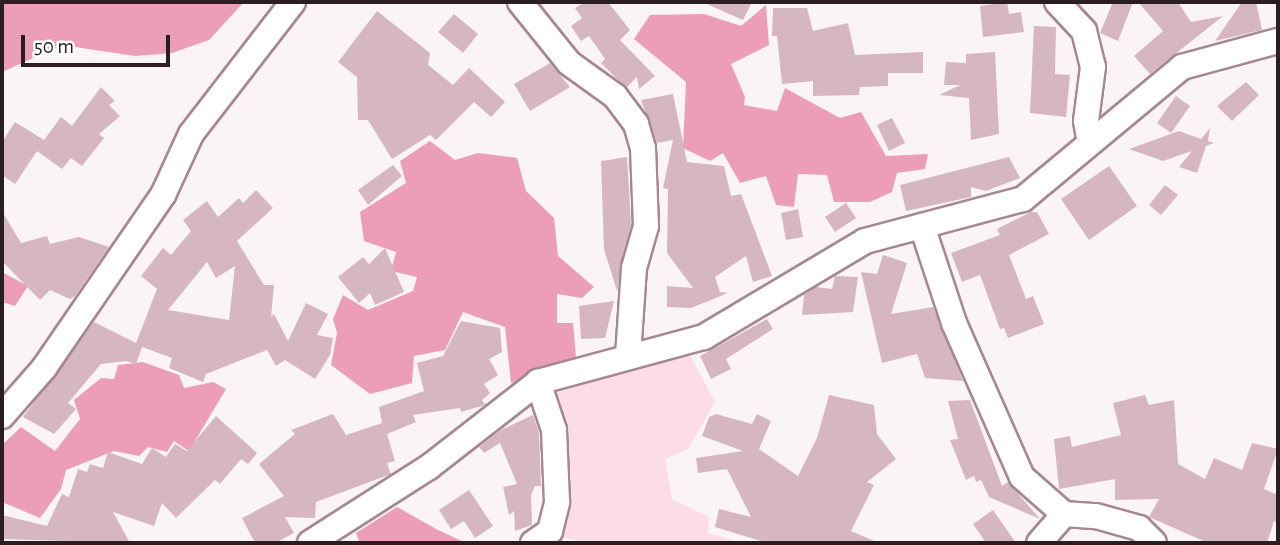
<!DOCTYPE html>
<html>
<head>
<meta charset="utf-8">
<style>
  body { margin:0 }
  #map { position:relative; width:1280px; height:545px; overflow:hidden; background:#fbf4f6; font-family:"Alegreya Sans",sans-serif }
  div>[style] { position:absolute }
  .green>* { inset:0; background:#fcdde7 }
  .forest>* { inset:0; background:#ec9eb9 }
  .building>* { inset:0; background:#d6b7c1 }
  .roads { filter:drop-shadow(2px 0 #a68892) drop-shadow(-2px 0 #a68892) drop-shadow(0 2px #a68892) drop-shadow(0 -2px #a68892) }
  .minor>* { height:24px; margin:-12px; padding:0 12px; transform-origin:12px; border-radius:12px; background:#fff }
  span { translate:-50% -50%; white-space:nowrap; text-align:center; line-height:1.15; -webkit-text-stroke:7px #fff; paint-order:stroke }
  .frame { position:absolute; inset:0; border:4px solid #2a1e22; pointer-events:none }
  .scale { position:absolute; left:21px; top:35px; width:149px; height:32px; box-sizing:border-box; border:4px solid #2a1e22; border-top:0; padding-left:9px; font-size:21px; line-height:24px; white-space:nowrap; color:#2a1e22; -webkit-text-stroke:5px #fff; paint-order:stroke }
</style>
</head>
<body>
<div id="map">
  <div class="green">
    <div style="clip-path:polygon(687px 350px,715px 402px,688px 449px,665px 459px,672px 499px,709px 517px,708px 533px,742px 543px,589px 543px,561px 537px,565px 512px,551px 395px)"></div>
  </div>
  <div class="forest">
    <div style="clip-path:polygon(2px 2px,244px 2px,209px 40px,172px 53px,135px 56px,62px 45px,2px 72px)"></div>
    <div style="clip-path:polygon(766px 5px,769px 45px,731px 64px,745px 97px,744px 105px,777px 111px,785px 88px,840px 118px,861px 112px,886px 156px,928px 154px,925px 169px,897px 173px,892px 192px,870px 202px,834px 202px,827px 175px,798px 174px,794px 207px,776px 205px,766px 176px,740px 183px,723px 153px,710px 161px,683px 148px,686px 82px,634px 39px,650px 15px,704px 14px,741px 26px)"></div>
    <div style="clip-path:polygon(430px 141px,455px 160px,478px 153px,517px 158px,526px 191px,554px 218px,558px 256px,594px 287px,582px 298px,557px 294px,557px 323px,573px 323px,576px 357px,511px 383px,505px 327px,463px 312px,445px 350px,414px 356px,412px 383px,370px 394px,331px 365px,337px 333px,333px 319px,343px 295px,368px 310px,413px 291px,417px 277px,391px 271px,396px 252px,364px 241px,360px 212px,406px 183px,400px 161px)"></div>
    <div style="clip-path:polygon(2px 272px,28px 286px,15px 306px,2px 302px)"></div>
    <div style="clip-path:polygon(143px 362px,179px 375px,184px 388px,213px 382px,226px 389px,189px 451px,174px 441px,167px 452px,148px 447px,139px 456px,114px 451px,66px 470px,61px 489px,40px 518px,2px 502px,2px 445px,21px 427px,55px 451px,80px 419px,74px 400px,101px 378px,114px 379px,118px 365px)"></div>
    <div style="clip-path:polygon(397px 507px,438px 530px,466px 543px,360px 543px,356px 533px)"></div>
  </div>
  <div class="building">
    <div style="clip-path:polygon(585px 2px,608px 2px,630px 30px,620px 40px,655px 76px,639px 89px,637px 77px,627px 87px,617px 79px,601px 63px,605px 59px,589px 36px,581px 41px,571px 26px,582px 18px,575px 8px)"></div>
    <div style="clip-path:polygon(702px 2px,752px 2px,743px 20px)"></div>
    <div style="clip-path:polygon(1007px 2px,1009px 14px,1021px 12px,1024px 32px,983px 37px,980px 6px)"></div>
    <div style="clip-path:polygon(1113px 2px,1133px 2px,1118px 41px,1100px 33px)"></div>
    <div style="clip-path:polygon(1138px 2px,1178px 2px,1191px 22px,1223px 16px,1150px 74px,1134px 56px,1163px 31px)"></div>
    <div style="clip-path:polygon(1242px 2px,1256px 2px,1262px 30px,1215px 41px)"></div>
    <div style="clip-path:polygon(773px 8px,807px 8px,813px 31px,848px 23px,855px 55px,923px 52px,923px 73px,888px 73px,888px 86px,860px 87px,859px 95px,813px 96px,813px 81px,782px 84px,777px 36px,772px 36px)"></div>
    <div style="clip-path:polygon(377px 11px,430px 53px,428px 65px,453px 85px,469px 68px,505px 102px,491px 117px,474px 102px,436px 140px,430px 135px,392px 159px,368px 120px,358px 120px,357px 77px,338px 62px)"></div>
    <div style="clip-path:polygon(454px 14px,478px 34px,463px 53px,438px 32px)"></div>
    <div style="clip-path:polygon(1034px 26px,1056px 27px,1055px 74px,1070px 75px,1066px 117px,1030px 113px)"></div>
    <div style="clip-path:polygon(995px 52px,999px 134px,971px 140px,969px 98px,939px 95px,960px 85px,944px 85px,946px 62px,966px 63px,966px 54px)"></div>
    <div style="clip-path:polygon(550px 63px,570px 87px,530px 111px,514px 84px)"></div>
    <div style="clip-path:polygon(1246px 82px,1259px 95px,1232px 121px,1217px 106px)"></div>
    <div style="clip-path:polygon(101px 87px,115px 101px,109px 105px,120px 116px,99px 134px,104px 138px,82px 166px,71px 158px,62px 169px,37px 151px,15px 184px,2px 175px,2px 142px,15px 122px,44px 140px,61px 117px,72px 126px)"></div>
    <div style="clip-path:polygon(673px 94px,687px 162px,724px 166px,731px 196px,741px 194px,772px 276px,753px 282px,746px 256px,715px 277px,720px 292px,728px 293px,691px 308px,667px 307px,667px 286px,693px 288px,667px 253px,668px 189px,663px 188px,673px 140px,657px 143px,641px 100px)"></div>
    <div style="clip-path:polygon(1176px 96px,1190px 106px,1171px 133px,1157px 123px)"></div>
    <div style="clip-path:polygon(892px 118px,905px 143px,889px 151px,877px 125px)"></div>
    <div style="clip-path:polygon(1210px 128px,1208px 141px,1214px 143px,1206px 146px,1197px 173px,1179px 167px,1192px 151px,1163px 161px,1129px 149px,1179px 131px,1201px 139px)"></div>
    <div style="clip-path:polygon(627px 157px,631px 224px,617px 291px,604px 249px,601px 161px)"></div>
    <div style="clip-path:polygon(1009px 157px,1020px 178px,986px 191px,971px 187px,971px 197px,906px 211px,900px 185px)"></div>
    <div style="clip-path:polygon(393px 165px,402px 176px,368px 205px,358px 190px)"></div>
    <div style="clip-path:polygon(1109px 166px,1137px 206px,1089px 240px,1061px 199px)"></div>
    <div style="clip-path:polygon(1165px 185px,1178px 195px,1161px 215px,1149px 205px)"></div>
    <div style="clip-path:polygon(evenodd,256px 190px,273px 208px,237px 241px,264px 285px,274px 285px,271px 317px,274px 314px,288px 341px,306px 303px,328px 314px,317px 335px,333px 338px,330px 355px,315px 379px,285px 360px,276px 366px,267px 350px,206px 374px,203px 382px,169px 368px,172px 358px,142px 347px,136px 364px,126px 361px,101px 364px,68px 403px,76px 409px,54px 434px,23px 417px,94px 322px,136px 343px,157px 289px,141px 276px,163px 248px,171px 255px,191px 231px,183px 220px,207px 201px,218px 217px,239px 198px,243px 203px,256px 190px,207px 262px,216px 278px,235px 266px,229px 320px,168px 310px,207px 262px)"></div>
    <div style="clip-path:polygon(846px 203px,856px 218px,835px 232px,825px 217px)"></div>
    <div style="clip-path:polygon(798px 209px,803px 237px,786px 240px,781px 213px)"></div>
    <div style="clip-path:polygon(2px 211px,21px 243px,47px 236px,50px 244px,79px 237px,109px 247px,75px 296px,70px 299px,50px 290px,40px 300px,2px 261px)"></div>
    <div style="clip-path:polygon(1031px 212px,1037px 212px,1049px 234px,1009px 255px,1026px 299px,1033px 296px,1044px 324px,1008px 338px,1004px 328px,1000px 329px,980px 275px,962px 282px,951px 253px,1000px 235px,997px 229px)"></div>
    <div style="clip-path:polygon(385px 248px,404px 292px,375px 305px,370px 293px,359px 303px,338px 277px,363px 257px,369px 264px)"></div>
    <div style="clip-path:polygon(883px 255px,907px 263px,891px 314px,933px 307px,963px 381px,925px 378px,917px 354px,882px 363px,861px 272px,877px 274px)"></div>
    <div style="clip-path:polygon(835px 276px,858px 277px,853px 312px,802px 315px,804px 295px,816px 287px,832px 289px)"></div>
    <div style="clip-path:polygon(614px 301px,605px 338px,581px 339px,579px 306px)"></div>
    <div style="clip-path:polygon(767px 319px,773px 329px,726px 359px,731px 369px,711px 379px,700px 356px)"></div>
    <div style="clip-path:polygon(461px 321px,500px 328px,502px 352px,489px 359px,498px 375px,484px 384px,490px 393px,482px 400px,485px 405px,461px 412px,460px 408px,413px 415px,416px 422px,387px 434px,395px 461px,387px 463px,391px 474px,316px 502px,315px 518px,285px 517px,294px 533px,275px 543px,255px 543px,242px 518px,284px 496px,259px 464px,295px 434px,291px 430px,333px 414px,346px 435px,382px 423px,379px 407px,424px 391px,417px 363px,443px 356px)"></div>
    <div style="clip-path:polygon(829px 395px,874px 405px,877px 434px,896px 459px,867px 482px,874px 485px,851px 531px,879px 543px,767px 543px,715px 527px,719px 509px,751px 517px,727px 469px,698px 473px,696px 458px,743px 451px,702px 436px,709px 417px,716px 414px,752px 424px,757px 414px,771px 421px,759px 449px,798px 476px,817px 438px)"></div>
    <div style="clip-path:polygon(1145px 395px,1149px 405px,1174px 400px,1178px 464px,1205px 479px,1214px 458px,1242px 470px,1252px 443px,1278px 449px,1264px 489px,1278px 495px,1278px 523px,1274px 521px,1267px 543px,1208px 543px,1149px 517px,1159px 499px,1115px 500px,1115px 479px,1059px 489px,1054px 439px,1070px 436px,1072px 447px,1121px 435px,1113px 403px)"></div>
    <div style="clip-path:polygon(970px 400px,1002px 486px,1008px 482px,1040px 519px,989px 497px,981px 480px,976px 482px,974px 476px,966px 480px,950px 440px,958px 439px,948px 401px)"></div>
    <div style="clip-path:polygon(533px 415px,539px 433px,541px 486px,535px 486px,531px 495px,532px 525px,515px 531px,514px 511px,509px 515px,503px 487px,517px 484px,500px 443px,484px 453px,479px 447px,501px 430px)"></div>
    <div style="clip-path:polygon(216px 416px,257px 453px,248px 464px,241px 459px,220px 484px,215px 480px,176px 518px,162px 503px,154px 526px,113px 512px,130px 543px,2px 539px,2px 515px,47px 526px,62px 494px,69px 497px,78px 469px,87px 472px,90px 464px,103px 468px,108px 452px,142px 464px,152px 448px,166px 457px,175px 444px,187px 451px)"></div>
    <div style="clip-path:polygon(469px 490px,493px 526px,475px 538px,464px 521px,451px 529px,439px 510px)"></div>
    <div style="clip-path:polygon(993px 510px,1016px 543px,986px 543px,973px 524px)"></div>
  </div>
  <div class="roads">
    <div class="minor">
      <div style="left:520px;top:2px;width:78px;rotate:51.2deg"></div>
      <div style="left:569px;top:63px;width:57px;rotate:35.7deg"></div>
      <div style="left:615px;top:96px;width:35px;rotate:53deg"></div>
      <div style="left:636px;top:124px;width:25px;rotate:74deg"></div>
      <div style="left:643px;top:148px;width:78px;rotate:87.8deg"></div>
      <div style="left:646px;top:226px;width:44px;rotate:105.9deg"></div>
      <div style="left:634px;top:268px;width:87px;rotate:93.9deg"></div>
      <div style="left:1057px;top:2px;width:40px;rotate:47deg"></div>
      <div style="left:1084px;top:31px;width:37px;rotate:76deg"></div>
      <div style="left:1093px;top:67px;width:54px;rotate:97.4deg"></div>
      <div style="left:1086px;top:121px;width:22px;rotate:80deg"></div>
      <div style="left:922px;top:226px;width:102px;rotate:71.7deg"></div>
      <div style="left:954px;top:323px;width:168px;rotate:66.2deg"></div>
      <div style="left:1022px;top:477px;width:56px;rotate:41.4deg"></div>
      <div style="left:1064px;top:514px;width:32px;rotate:4deg"></div>
      <div style="left:1096px;top:516px;width:45px;rotate:15.6deg"></div>
      <div style="left:1139px;top:528px;width:21px;rotate:45deg"></div>
      <div style="left:2px;top:416px;width:64px;rotate:-48.8deg"></div>
      <div style="left:44px;top:368px;width:210px;rotate:-55.5deg"></div>
      <div style="left:163px;top:195px;width:67px;rotate:-65.3deg"></div>
      <div style="left:191px;top:134px;width:167px;rotate:-52.3deg"></div>
      <div style="left:310px;top:543px;width:141px;rotate:-32.6deg"></div>
      <div style="left:429px;top:467px;width:138px;rotate:-37.9deg"></div>
      <div style="left:538px;top:382px;width:172px;rotate:-15.2deg"></div>
      <div style="left:704px;top:337px;width:187px;rotate:-30.8deg"></div>
      <div style="left:865px;top:241px;width:163px;rotate:-14.9deg"></div>
      <div style="left:1023px;top:199px;width:207px;rotate:-39.7deg"></div>
      <div style="left:1182px;top:67px;width:99px;rotate:-15.2deg"></div>
      <div style="left:533px;top:543px;width:21px;rotate:-35deg"></div>
      <div style="left:550px;top:531px;width:30px;rotate:-76deg"></div>
      <div style="left:557px;top:502px;width:72px;rotate:-92.4deg"></div>
      <div style="left:554px;top:430px;width:51px;rotate:-108.4deg"></div>
      <div style="left:1039px;top:543px;width:38px;rotate:-49deg"></div>
    </div>
  </div>
  <div class="frame"></div>
  <div class="scale">50 m</div>
</div>
</body>
</html>
